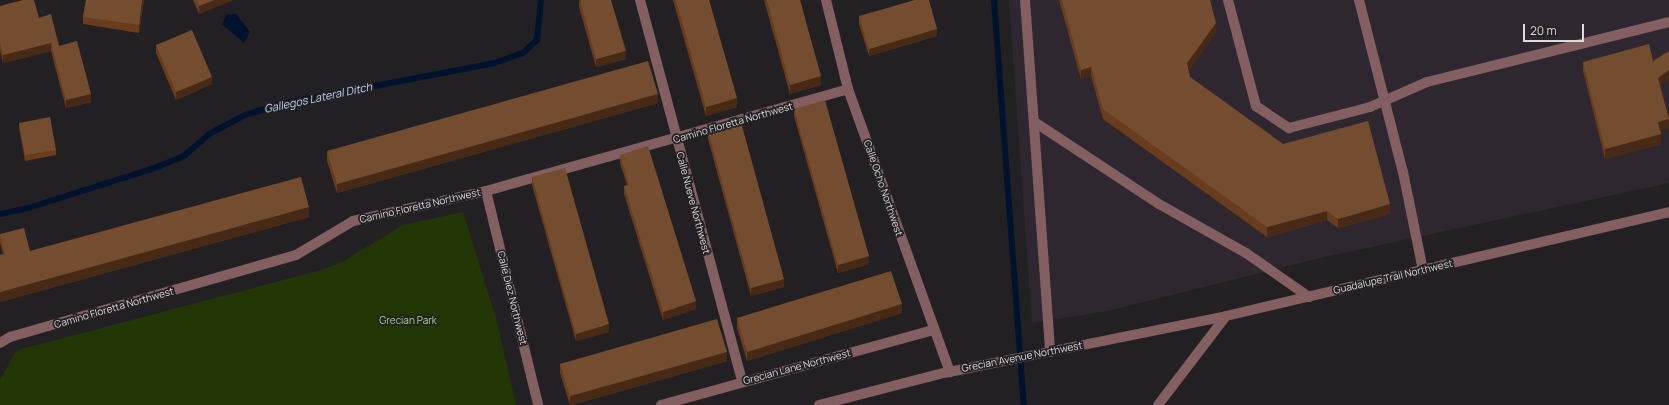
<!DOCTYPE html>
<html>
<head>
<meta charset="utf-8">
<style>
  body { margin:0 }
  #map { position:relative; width:1669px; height:405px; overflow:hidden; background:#232023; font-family:Manrope,sans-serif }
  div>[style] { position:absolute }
  .built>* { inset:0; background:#2f272f }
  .green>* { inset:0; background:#233706 }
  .water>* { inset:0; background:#00122e }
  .stream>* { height:6px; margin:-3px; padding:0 3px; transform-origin:3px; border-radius:3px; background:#00122e }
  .minor>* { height:10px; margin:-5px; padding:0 5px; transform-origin:5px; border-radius:5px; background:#835f62 }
  .wall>* { inset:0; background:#683c1c }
  .shaded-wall>* { inset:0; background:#472a16 }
  .building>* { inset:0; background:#744d30 }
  span { translate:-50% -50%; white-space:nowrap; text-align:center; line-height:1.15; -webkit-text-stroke:3.5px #232023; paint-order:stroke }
  .street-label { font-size:10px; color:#dddbdd }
  .park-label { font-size:10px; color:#a9d778 }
  .water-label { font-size:11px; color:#bad3f4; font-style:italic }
  .scale { position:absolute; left:1523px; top:24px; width:61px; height:18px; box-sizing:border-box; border:2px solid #dddbdd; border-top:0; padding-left:5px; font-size:12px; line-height:14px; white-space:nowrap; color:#dddbdd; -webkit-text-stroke:3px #232023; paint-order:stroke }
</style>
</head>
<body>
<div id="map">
  <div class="built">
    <div style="clip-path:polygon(1009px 0,1669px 0,1669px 183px,1320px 258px,1107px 311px,1032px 323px)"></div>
  </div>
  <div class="green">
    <div style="clip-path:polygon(463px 212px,497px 322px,516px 405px,0 405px,0 380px,15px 353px,22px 349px,321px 270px,344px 261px,403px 225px)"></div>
  </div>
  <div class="water">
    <div style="clip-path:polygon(236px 14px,250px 32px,244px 43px,222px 24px,226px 15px)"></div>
  </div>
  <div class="stream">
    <div style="left:994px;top:0;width:406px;rotate:85.8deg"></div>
    <div style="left:0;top:214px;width:29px;rotate:-12deg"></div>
    <div style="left:28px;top:208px;width:130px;rotate:-17.5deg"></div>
    <div style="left:152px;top:169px;width:35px;rotate:-22deg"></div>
    <div style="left:184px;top:156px;width:33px;rotate:-41deg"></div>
    <div style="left:209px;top:134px;width:41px;rotate:-27.8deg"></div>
    <div style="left:245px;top:115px;width:37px;rotate:-17deg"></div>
    <div style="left:280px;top:104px;width:219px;rotate:-10.8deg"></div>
    <div style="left:495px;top:63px;width:30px;rotate:-20deg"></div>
    <div style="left:523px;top:53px;width:19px;rotate:-43deg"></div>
    <div style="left:537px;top:40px;width:40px;rotate:-84.3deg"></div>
  </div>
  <div class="minor">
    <div style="left:640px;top:0;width:395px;rotate:75deg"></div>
    <div style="left:826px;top:0;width:92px;rotate:76.1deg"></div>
    <div style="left:848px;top:89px;width:301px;rotate:70.2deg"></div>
    <div style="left:1025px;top:0;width:353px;rotate:85.9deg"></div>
    <div style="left:1228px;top:0;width:110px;rotate:75.2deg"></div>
    <div style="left:1256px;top:106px;width:40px;rotate:34deg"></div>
    <div style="left:1289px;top:128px;width:84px;rotate:-14.5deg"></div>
    <div style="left:1370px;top:107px;width:62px;rotate:-23.7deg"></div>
    <div style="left:1427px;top:82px;width:249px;rotate:-13.9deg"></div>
    <div style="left:1359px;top:0;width:178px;rotate:75.7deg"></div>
    <div style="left:1403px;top:172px;width:100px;rotate:78.5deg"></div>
    <div style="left:1036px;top:123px;width:147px;rotate:33.4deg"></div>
    <div style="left:1159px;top:204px;width:100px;rotate:29.4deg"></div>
    <div style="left:1246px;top:253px;width:77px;rotate:34.9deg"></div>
    <div style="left:486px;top:191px;width:220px;rotate:76.3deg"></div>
    <div style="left:0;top:343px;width:12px;rotate:-31deg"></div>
    <div style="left:10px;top:337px;width:298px;rotate:-16deg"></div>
    <div style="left:296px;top:255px;width:66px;rotate:-30.8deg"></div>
    <div style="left:353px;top:221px;width:136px;rotate:-12.7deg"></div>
    <div style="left:486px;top:191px;width:376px;rotate:-15.7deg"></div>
    <div style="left:661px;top:405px;width:282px;rotate:-15.4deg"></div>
    <div style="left:819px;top:405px;width:129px;rotate:-14.4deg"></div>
    <div style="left:944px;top:373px;width:288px;rotate:-11.4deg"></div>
    <div style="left:1158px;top:405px;width:112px;rotate:-52.6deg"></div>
    <div style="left:1226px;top:316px;width:455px;rotate:-13.2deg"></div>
  </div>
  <div class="wall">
    <div style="clip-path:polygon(86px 0,144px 0,139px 33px,83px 24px,83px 17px)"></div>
    <div style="clip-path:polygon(193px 0,233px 0,199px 14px)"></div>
    <div style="clip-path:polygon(579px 0,626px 59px,596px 67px,579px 7px)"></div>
    <div style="clip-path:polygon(673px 0,709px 0,737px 107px,706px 116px)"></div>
    <div style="clip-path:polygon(764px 0,800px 0,821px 85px,790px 94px)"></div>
    <div style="clip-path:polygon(1059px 0,1210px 0,1216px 32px,1189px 70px,1190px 77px,1283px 144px,1390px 214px,1338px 228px,1327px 220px,1267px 237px,1103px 119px,1091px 76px,1081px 79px)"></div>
    <div style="clip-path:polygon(0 6px,39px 18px,59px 46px,91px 102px,66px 108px,51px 51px,3px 63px,0 51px)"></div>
    <div style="clip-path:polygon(859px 16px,937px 36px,869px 56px,859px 24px)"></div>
    <div style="clip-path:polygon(156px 45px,212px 84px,176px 100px,156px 53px)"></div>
    <div style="clip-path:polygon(1583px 62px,1660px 86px,1661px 131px,1661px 144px,1605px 159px,1583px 71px)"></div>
    <div style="clip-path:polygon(658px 103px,337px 193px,327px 161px,327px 151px)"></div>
    <div style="clip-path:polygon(794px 109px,869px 264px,838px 273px,794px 116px)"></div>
    <div style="clip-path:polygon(19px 123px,56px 150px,56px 155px,25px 161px,19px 128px)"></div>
    <div style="clip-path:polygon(708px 131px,784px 287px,751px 296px,708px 139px)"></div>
    <div style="clip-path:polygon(620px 155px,696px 309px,663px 320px,624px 194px,624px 186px,627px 185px,620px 163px)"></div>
    <div style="clip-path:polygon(532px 177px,609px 332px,576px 341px,532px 185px)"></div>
    <div style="clip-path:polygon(309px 217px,0 302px,0 255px,3px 254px,0 243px,0 234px,30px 251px)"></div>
    <div style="clip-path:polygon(902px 313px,747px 361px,737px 328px,737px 318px)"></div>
    <div style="clip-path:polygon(727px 361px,572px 405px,570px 405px,560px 373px,560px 364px)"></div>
  </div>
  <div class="shaded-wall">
    <div style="clip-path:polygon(142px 0,144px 0,139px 33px,139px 25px)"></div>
    <div style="clip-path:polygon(214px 0,233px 0,199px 14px,199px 6px)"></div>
    <div style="clip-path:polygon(1216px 23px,1216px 32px,1187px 73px,1187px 63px)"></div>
    <div style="clip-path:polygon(937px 29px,937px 36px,869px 56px,869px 49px)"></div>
    <div style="clip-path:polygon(51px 43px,51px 51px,3px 63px,3px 55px)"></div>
    <div style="clip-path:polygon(626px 51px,626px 59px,596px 67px,596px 59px)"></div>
    <div style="clip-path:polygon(1091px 67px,1091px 76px,1081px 79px,1081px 70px)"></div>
    <div style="clip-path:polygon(1669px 70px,1669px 80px,1658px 87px,1658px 78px)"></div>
    <div style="clip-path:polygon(821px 76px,821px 85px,790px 94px,790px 85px)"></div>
    <div style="clip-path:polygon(212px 77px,212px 84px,176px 100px,176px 92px)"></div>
    <div style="clip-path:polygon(91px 94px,91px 102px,66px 108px,66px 100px)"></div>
    <div style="clip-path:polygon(658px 94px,658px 103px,337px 193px,337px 184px)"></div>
    <div style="clip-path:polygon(737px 98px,737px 107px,706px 116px,706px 107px)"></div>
    <div style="clip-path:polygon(1669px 119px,1669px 129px,1658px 132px,1658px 122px)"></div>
    <div style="clip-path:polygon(1661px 134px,1661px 144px,1605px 159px,1605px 149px)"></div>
    <div style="clip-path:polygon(1390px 204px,1390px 214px,1338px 228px,1338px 219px)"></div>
    <div style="clip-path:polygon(309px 207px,309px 217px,0 302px,0 292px)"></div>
    <div style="clip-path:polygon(1327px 211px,1327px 220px,1267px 237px,1267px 227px)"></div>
    <div style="clip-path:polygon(869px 256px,869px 264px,838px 273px,838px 265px)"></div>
    <div style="clip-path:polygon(784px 279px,784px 287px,751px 296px,751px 288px)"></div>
    <div style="clip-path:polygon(696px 301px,696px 309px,663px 320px,663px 312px)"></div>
    <div style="clip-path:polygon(902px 304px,902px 313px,747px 361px,747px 352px)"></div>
    <div style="clip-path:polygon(609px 324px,609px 332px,576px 341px,576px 334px)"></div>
    <div style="clip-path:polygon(727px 352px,727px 361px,572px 405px,570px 405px,570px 396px)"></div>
  </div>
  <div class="building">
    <div style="clip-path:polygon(23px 0,34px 0,39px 18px,51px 14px,59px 46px,77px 41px,91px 94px,66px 100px,51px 43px,3px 55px,0 43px,0 6px)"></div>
    <div style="clip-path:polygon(86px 0,142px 0,139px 25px,83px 17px)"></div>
    <div style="clip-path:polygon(196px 0,214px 0,199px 6px)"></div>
    <div style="clip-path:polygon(580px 0,611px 0,626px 51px,596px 59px)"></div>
    <div style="clip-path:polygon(676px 0,709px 0,737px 98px,706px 107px)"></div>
    <div style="clip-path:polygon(767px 0,800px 0,821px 76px,790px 85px)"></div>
    <div style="clip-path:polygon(915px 0,929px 0,937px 29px,869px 49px,859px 16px)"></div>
    <div style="clip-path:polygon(1062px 0,1210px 0,1216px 23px,1187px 63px,1190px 77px,1283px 144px,1368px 121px,1390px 204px,1338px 219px,1327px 211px,1267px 227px,1103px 109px,1091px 67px,1081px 70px)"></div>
    <div style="clip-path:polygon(192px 30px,212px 77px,176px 92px,156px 45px)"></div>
    <div style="clip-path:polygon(1649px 44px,1653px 61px,1669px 51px,1669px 70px,1658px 78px,1669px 119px,1658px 122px,1661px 134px,1605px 149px,1583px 62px)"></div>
    <div style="clip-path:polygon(648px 61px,658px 94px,337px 184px,327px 151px)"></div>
    <div style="clip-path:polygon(825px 100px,869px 256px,838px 265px,794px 109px)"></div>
    <div style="clip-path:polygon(50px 117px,56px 150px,25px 155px,19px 123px)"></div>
    <div style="clip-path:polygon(741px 122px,784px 279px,751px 288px,708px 131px)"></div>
    <div style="clip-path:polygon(648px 146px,696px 301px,663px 312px,624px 186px,629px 185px,620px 155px)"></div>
    <div style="clip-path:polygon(565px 168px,609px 324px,576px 334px,532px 177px)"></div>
    <div style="clip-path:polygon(301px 177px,309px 207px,0 292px,0 255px,5px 254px,0 234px,24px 228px,30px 251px)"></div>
    <div style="clip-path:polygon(891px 271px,902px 304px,747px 352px,737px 318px)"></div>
    <div style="clip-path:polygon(717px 319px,727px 352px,570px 396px,560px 364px)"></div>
  </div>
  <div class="street-label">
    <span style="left:733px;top:123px;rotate:-16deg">Camino Floretta Northwest</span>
    <span style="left:883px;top:188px;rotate:71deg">Calle Ocho Northwest</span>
    <span style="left:693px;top:203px;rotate:75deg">Calle Nueve Northwest</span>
    <span style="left:420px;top:206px;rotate:-13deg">Camino Floretta Northwest</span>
    <span style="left:1393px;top:277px;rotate:-13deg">Guadalupe Trail Northwest</span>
    <span style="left:512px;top:298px;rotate:76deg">Calle Diez Northwest</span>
    <span style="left:114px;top:308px;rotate:-16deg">Camino Floretta Northwest</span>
    <span style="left:1022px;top:357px;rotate:-11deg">Grecian Avenue Northwest</span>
    <span style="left:797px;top:367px;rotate:-15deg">Grecian Lane Northwest</span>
  </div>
  <div class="park-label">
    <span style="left:408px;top:321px">Grecian Park</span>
  </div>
  <div class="water-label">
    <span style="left:318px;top:98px;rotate:-12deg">Gallegos Lateral Ditch</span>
  </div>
  <div class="scale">20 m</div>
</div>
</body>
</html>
